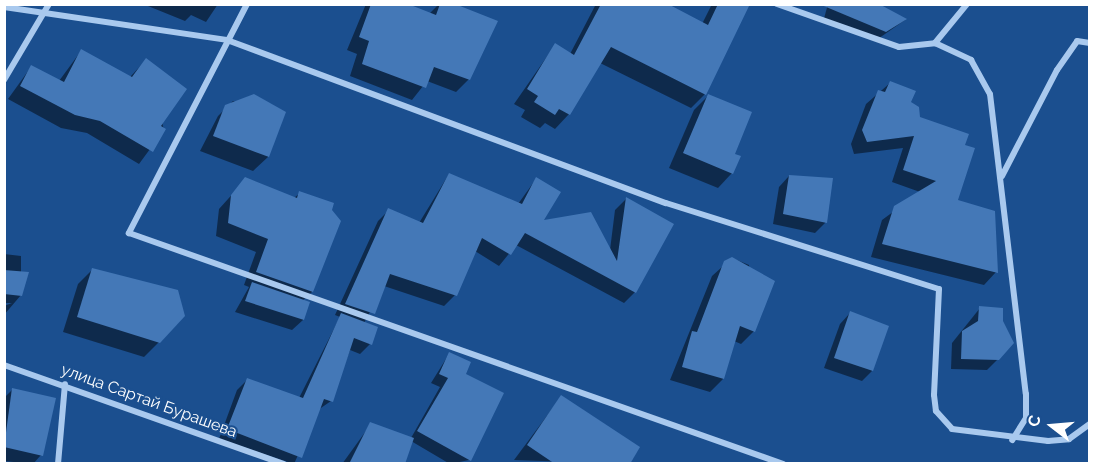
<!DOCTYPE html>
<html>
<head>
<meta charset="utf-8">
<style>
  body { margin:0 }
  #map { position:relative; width:1094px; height:468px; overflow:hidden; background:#1b4f8f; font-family:Raleway,sans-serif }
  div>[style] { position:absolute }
  .shadow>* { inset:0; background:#0007 }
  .building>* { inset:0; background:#4478b7 }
  .street>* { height:6px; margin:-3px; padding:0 3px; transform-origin:3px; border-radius:3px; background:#a9c9ee }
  span { translate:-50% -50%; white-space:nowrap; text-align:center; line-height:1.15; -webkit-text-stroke:4.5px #1b4f8f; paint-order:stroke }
  .street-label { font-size:16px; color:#fff }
  .frame { position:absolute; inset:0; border:6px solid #fff; pointer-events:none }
  .north { position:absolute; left:1022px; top:396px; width:60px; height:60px; -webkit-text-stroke:4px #1b4f8f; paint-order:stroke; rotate:286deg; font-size:16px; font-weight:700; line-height:24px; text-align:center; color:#fff }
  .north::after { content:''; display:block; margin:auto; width:21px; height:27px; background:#fff; clip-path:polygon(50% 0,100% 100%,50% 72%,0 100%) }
</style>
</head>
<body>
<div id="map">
  <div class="shadow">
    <div style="clip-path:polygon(143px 4px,218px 4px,206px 22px,191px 15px,185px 21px)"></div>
    <div style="clip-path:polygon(366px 4px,404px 4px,429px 14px,439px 4px,451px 4px,469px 79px,456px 92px,427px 81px,412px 100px,350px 76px,357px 54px,347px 50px)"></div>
    <div style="clip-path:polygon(596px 4px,661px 4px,702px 24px,712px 4px,749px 4px,705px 94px,691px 108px,600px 63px,569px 114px,555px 129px,545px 123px,540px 128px,521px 117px,525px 110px,514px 104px,555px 45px,570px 54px)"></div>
    <div style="clip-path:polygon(828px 4px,905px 20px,875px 41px,823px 22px)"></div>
    <div style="clip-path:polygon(81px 51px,130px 77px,146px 60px,164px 130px,139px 164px,87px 133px,61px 128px,8px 99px,31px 67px,59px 81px)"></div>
    <div style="clip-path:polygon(890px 83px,918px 118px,963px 146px,956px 200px,996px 272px,984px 285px,871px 257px,882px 220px,920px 192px,892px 182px,903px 148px,854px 154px,851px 144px,866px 104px)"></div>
    <div style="clip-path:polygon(709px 95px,733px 154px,732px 173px,718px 188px,669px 168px,694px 110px)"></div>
    <div style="clip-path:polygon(254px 96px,284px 112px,268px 157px,253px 171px,200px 151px,218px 116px,233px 101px,241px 104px)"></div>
    <div style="clip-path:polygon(449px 174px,518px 204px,536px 179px,541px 222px,610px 250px,615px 210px,626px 199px,635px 292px,624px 303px,516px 245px,499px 266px,475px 251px,455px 295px,444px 306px,384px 286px,364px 323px,370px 344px,360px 354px,350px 350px,331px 401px,318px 410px,294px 464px,219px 439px,237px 390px,247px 380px,299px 398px,340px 317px,335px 315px,378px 221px,389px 210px,419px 223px)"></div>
    <div style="clip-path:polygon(789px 176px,832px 180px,825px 223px,815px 233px,773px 224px,779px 187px)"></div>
    <div style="clip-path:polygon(246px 179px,294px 198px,300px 193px,340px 221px,312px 292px,302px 301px,308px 303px,303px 320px,292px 330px,235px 312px,249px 287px,244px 285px,256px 252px,216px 236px,219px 209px)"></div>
    <div style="clip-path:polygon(4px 254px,21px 256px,21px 295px,4px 315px,4px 306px,12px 303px,4px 303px)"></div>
    <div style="clip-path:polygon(732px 258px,749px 265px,754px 331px,741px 344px,734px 341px,723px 379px,710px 392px,670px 380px,712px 276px)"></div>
    <div style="clip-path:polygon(93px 269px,176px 291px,159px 342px,144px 357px,63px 332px,78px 284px)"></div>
    <div style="clip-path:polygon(980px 308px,998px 359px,987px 370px,951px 369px,952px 343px)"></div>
    <div style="clip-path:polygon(850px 313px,872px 371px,862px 381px,824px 368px,840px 324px)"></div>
    <div style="clip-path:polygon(449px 354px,464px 375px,469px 460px,450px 464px,411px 441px,404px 464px,342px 464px,371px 424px,411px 438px,440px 387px,431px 383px)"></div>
    <div style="clip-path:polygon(12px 390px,41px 455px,33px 464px,4px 461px,4px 398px)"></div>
    <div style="clip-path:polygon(561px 397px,628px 464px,514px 460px)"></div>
  </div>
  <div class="building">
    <div style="clip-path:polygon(371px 4px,408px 4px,436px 15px,440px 4px,455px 4px,498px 21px,470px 80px,434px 67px,426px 88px,362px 64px,369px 41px,359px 37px)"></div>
    <div style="clip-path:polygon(601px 4px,668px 4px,708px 25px,718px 4px,750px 4px,706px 95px,611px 47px,570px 115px,559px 109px,555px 115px,534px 102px,538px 96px,527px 89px,555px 43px,574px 55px)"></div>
    <div style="clip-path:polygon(819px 4px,879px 4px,907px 19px,886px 32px)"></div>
    <div style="clip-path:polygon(81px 49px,132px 77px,146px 58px,187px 89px,161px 126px,166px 129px,153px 152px,100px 121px,75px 115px,20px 86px,31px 65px,64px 82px)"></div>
    <div style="clip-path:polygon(890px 81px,916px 91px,911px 102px,919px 107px,920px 117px,969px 134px,965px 145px,975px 148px,958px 200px,995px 211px,998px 273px,882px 244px,894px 206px,936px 181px,903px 170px,914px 136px,867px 142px,862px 130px,878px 90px,885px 92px)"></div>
    <div style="clip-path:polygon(254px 94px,286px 112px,269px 157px,213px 136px,225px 105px)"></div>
    <div style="clip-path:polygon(708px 94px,752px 112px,735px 154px,741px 156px,733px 174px,683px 153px)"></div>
    <div style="clip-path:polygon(449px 173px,522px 204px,536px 177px,561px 192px,544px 220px,591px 212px,617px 261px,626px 197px,674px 224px,636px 293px,525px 233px,511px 255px,482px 238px,457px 296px,390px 274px,375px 314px,345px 304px,388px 208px,423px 223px)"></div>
    <div style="clip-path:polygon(789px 175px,833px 178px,827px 223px,783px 214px)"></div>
    <div style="clip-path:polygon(245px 177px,297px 198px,299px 191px,334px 203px,332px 210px,341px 221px,313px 292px,256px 272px,268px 239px,228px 223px,231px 195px)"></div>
    <div style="clip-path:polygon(732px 257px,775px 281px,755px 332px,740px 326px,724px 379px,682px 367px,692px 331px,697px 332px,724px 261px)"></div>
    <div style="clip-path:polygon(92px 268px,178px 290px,185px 316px,160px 343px,77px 317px)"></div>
    <div style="clip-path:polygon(4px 270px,29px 272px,22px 296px,4px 294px)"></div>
    <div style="clip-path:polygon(252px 282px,310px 302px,304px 320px,245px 301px)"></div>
    <div style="clip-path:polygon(979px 306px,1003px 308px,1003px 321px,1014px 343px,999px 360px,961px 359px,962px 331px,978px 321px)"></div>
    <div style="clip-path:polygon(850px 311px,889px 326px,873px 371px,834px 358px)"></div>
    <div style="clip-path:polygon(341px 313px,378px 327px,372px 345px,354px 338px,333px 402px,324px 399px,302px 458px,227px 429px,247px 378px,303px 398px)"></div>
    <div style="clip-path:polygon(449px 352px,471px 362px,466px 374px,504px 393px,471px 461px,417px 431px,448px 378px,439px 374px)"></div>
    <div style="clip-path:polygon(12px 388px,56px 398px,43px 456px,4px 447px)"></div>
    <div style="clip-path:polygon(561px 395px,640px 447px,630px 464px,555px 464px,527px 445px)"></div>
    <div style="clip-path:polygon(370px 422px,414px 438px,405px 464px,349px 464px)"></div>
  </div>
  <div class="street">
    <div style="left:247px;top:4px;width:258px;rotate:117.3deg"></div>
    <div style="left:129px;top:233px;width:694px;rotate:19.45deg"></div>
    <div style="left:777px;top:4px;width:129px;rotate:19.4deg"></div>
    <div style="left:899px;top:47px;width:36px;rotate:-6deg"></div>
    <div style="left:935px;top:43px;width:50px;rotate:-50.6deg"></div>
    <div style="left:4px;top:7px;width:225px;rotate:8.4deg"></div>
    <div style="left:227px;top:40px;width:468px;rotate:20.4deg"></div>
    <div style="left:666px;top:203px;width:286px;rotate:17.5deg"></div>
    <div style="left:939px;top:289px;width:106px;rotate:92.7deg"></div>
    <div style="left:934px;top:395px;width:16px;rotate:83deg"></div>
    <div style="left:936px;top:411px;width:24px;rotate:48deg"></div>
    <div style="left:952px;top:429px;width:97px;rotate:7.1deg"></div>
    <div style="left:1048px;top:441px;width:21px;rotate:-5deg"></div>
    <div style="left:1069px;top:439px;width:26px;rotate:-36deg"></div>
    <div style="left:935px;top:43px;width:40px;rotate:25deg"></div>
    <div style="left:971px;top:60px;width:39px;rotate:61deg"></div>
    <div style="left:990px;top:94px;width:302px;rotate:83.2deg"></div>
    <div style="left:1026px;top:394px;width:24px;rotate:90deg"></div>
    <div style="left:1026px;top:418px;width:26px;rotate:122deg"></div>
    <div style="left:4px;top:80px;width:88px;rotate:-59.4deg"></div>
    <div style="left:1002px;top:176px;width:119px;rotate:-62.6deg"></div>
    <div style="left:1057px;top:70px;width:35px;rotate:-55deg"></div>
    <div style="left:1077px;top:41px;width:13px;rotate:9deg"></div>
    <div style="left:4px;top:365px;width:297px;rotate:19.5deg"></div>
    <div style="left:58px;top:464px;width:80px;rotate:-85deg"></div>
  </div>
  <div class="street-label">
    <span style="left:149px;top:401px;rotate:20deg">улица Сартай Бурашева</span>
  </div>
  <div class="frame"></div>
  <div class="north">С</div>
</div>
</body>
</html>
